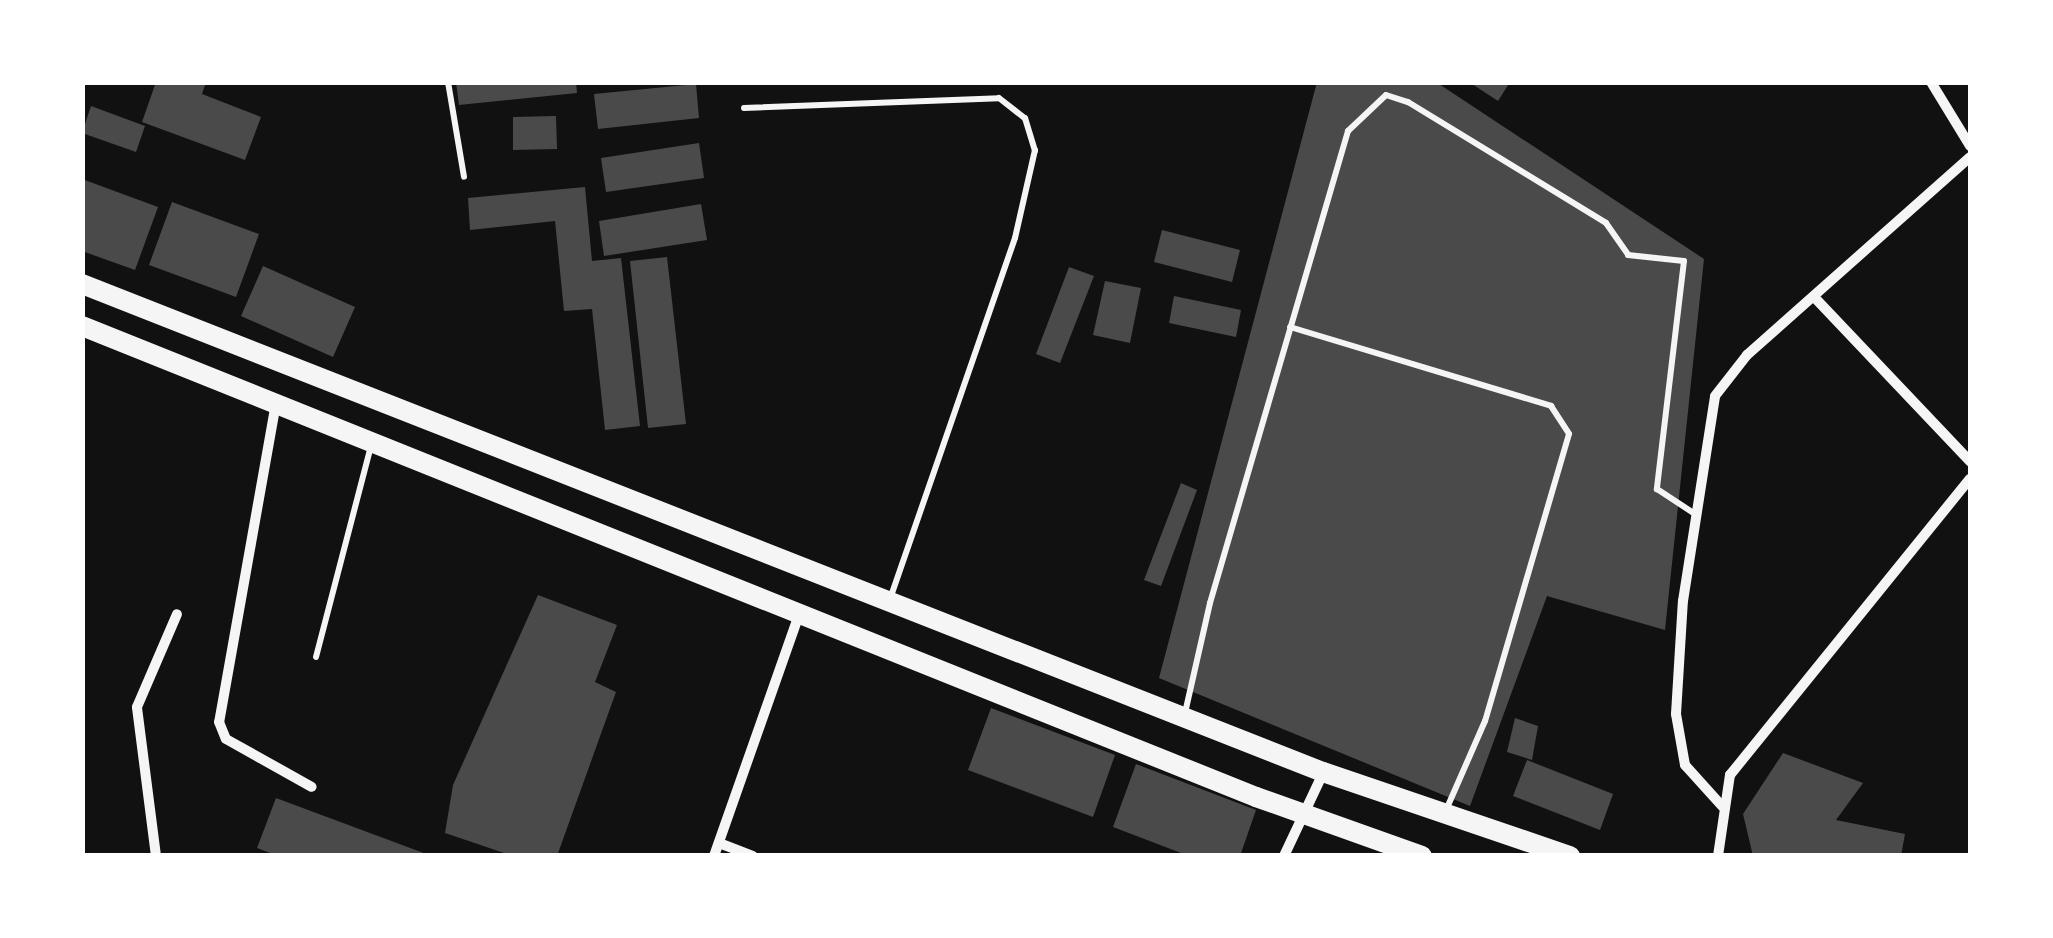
<!DOCTYPE html>
<html>
<head>
<meta charset="utf-8">
<style>
  body { margin:0 }
  #map { position:relative; width:2053px; height:938px; overflow:hidden; background:#111; font-family:"Roboto Condensed",sans-serif }
  div>[style] { position:absolute }
  .building>* { inset:0; background:#4a4a4a }
  .service>* { height:6px; margin:-3px; padding:0 3px; transform-origin:3px; border-radius:3px; background:#f5f5f5 }
  .minor>* { height:10px; margin:-5px; padding:0 5px; transform-origin:5px; border-radius:5px; background:#f5f5f5 }
  .primary>* { height:20px; margin:-10px; padding:0 10px; transform-origin:10px; border-radius:10px; background:#f5f5f5 }
  span { translate:-50% -50%; white-space:nowrap; text-align:center; line-height:1.15; -webkit-text-stroke:10px #fff; paint-order:stroke }
  .frame { position:absolute; inset:0; border:85px solid #fff; pointer-events:none }
</style>
</head>
<body>
<div id="map">
  <div class="building">
    <div style="clip-path:polygon(156px 82px,206px 82px,202px 94px,261px 117px,245px 160px,142px 122px)"></div>
    <div style="clip-path:polygon(456px 82px,576px 82px,577px 93px,459px 105px)"></div>
    <div style="clip-path:polygon(1317px 82px,1436px 82px,1704px 259px,1665px 630px,1547px 596px,1470px 806px,1159px 678px)"></div>
    <div style="clip-path:polygon(1469px 82px,1510px 82px,1498px 101px)"></div>
    <div style="clip-path:polygon(696px 84px,699px 118px,598px 129px,594px 94px)"></div>
    <div style="clip-path:polygon(91px 106px,145px 126px,136px 152px,82px 133px)"></div>
    <div style="clip-path:polygon(556px 116px,557px 149px,513px 150px,513px 117px)"></div>
    <div style="clip-path:polygon(699px 143px,704px 178px,606px 192px,601px 158px)"></div>
    <div style="clip-path:polygon(82px 179px,158px 207px,135px 270px,82px 251px)"></div>
    <div style="clip-path:polygon(585px 187px,592px 261px,621px 258px,640px 426px,605px 430px,592px 309px,564px 311px,555px 221px,470px 230px,468px 198px)"></div>
    <div style="clip-path:polygon(172px 202px,259px 234px,236px 297px,149px 265px)"></div>
    <div style="clip-path:polygon(701px 204px,707px 240px,604px 256px,599px 221px)"></div>
    <div style="clip-path:polygon(1162px 230px,1240px 250px,1232px 282px,1154px 262px)"></div>
    <div style="clip-path:polygon(667px 257px,686px 424px,648px 428px,630px 261px)"></div>
    <div style="clip-path:polygon(263px 266px,355px 307px,333px 357px,241px 316px)"></div>
    <div style="clip-path:polygon(1069px 267px,1094px 276px,1060px 363px,1036px 354px)"></div>
    <div style="clip-path:polygon(1105px 281px,1141px 288px,1130px 343px,1093px 335px)"></div>
    <div style="clip-path:polygon(1174px 296px,1241px 310px,1236px 337px,1169px 323px)"></div>
    <div style="clip-path:polygon(1181px 483px,1197px 490px,1161px 586px,1144px 580px)"></div>
    <div style="clip-path:polygon(538px 595px,617px 625px,595px 682px,616px 692px,557px 856px,513px 856px,445px 833px,453px 785px)"></div>
    <div style="clip-path:polygon(991px 708px,1115px 755px,1093px 817px,968px 770px)"></div>
    <div style="clip-path:polygon(1515px 718px,1538px 726px,1532px 760px,1507px 752px)"></div>
    <div style="clip-path:polygon(1783px 753px,1863px 783px,1836px 820px,1905px 834px,1901px 856px,1753px 856px,1743px 814px)"></div>
    <div style="clip-path:polygon(1527px 760px,1613px 794px,1600px 830px,1513px 796px)"></div>
    <div style="clip-path:polygon(1136px 764px,1256px 810px,1240px 856px,1189px 856px,1113px 827px)"></div>
    <div style="clip-path:polygon(276px 798px,429px 855px,429px 856px,278px 856px,257px 848px)"></div>
  </div>
  <div class="service">
    <div style="left:448px;top:82px;width:96px;rotate:80.4deg"></div>
    <div style="left:744px;top:108px;width:255px;rotate:-2.2deg"></div>
    <div style="left:999px;top:98px;width:33px;rotate:38deg"></div>
    <div style="left:1025px;top:118px;width:34px;rotate:73deg"></div>
    <div style="left:1035px;top:150px;width:90px;rotate:102.8deg"></div>
    <div style="left:1015px;top:238px;width:382px;rotate:109.1deg"></div>
    <div style="left:1290px;top:327px;width:273px;rotate:16.8deg"></div>
    <div style="left:1551px;top:406px;width:33px;rotate:57deg"></div>
    <div style="left:1569px;top:434px;width:299px;rotate:106.3deg"></div>
    <div style="left:1485px;top:721px;width:95px;rotate:113.6deg"></div>
    <div style="left:316px;top:657px;width:218px;rotate:-75.4deg"></div>
    <div style="left:1185px;top:713px;width:113px;rotate:-77.2deg"></div>
    <div style="left:1210px;top:603px;width:492px;rotate:-73.7deg"></div>
    <div style="left:1348px;top:131px;width:52px;rotate:-43.5deg"></div>
    <div style="left:1386px;top:95px;width:23px;rotate:18deg"></div>
    <div style="left:1408px;top:102px;width:232px;rotate:31.4deg"></div>
    <div style="left:1606px;top:223px;width:39px;rotate:55deg"></div>
    <div style="left:1628px;top:255px;width:56px;rotate:6.1deg"></div>
    <div style="left:1684px;top:261px;width:230px;rotate:96.8deg"></div>
    <div style="left:1657px;top:489px;width:45px;rotate:33.3deg"></div>
  </div>
  <div class="minor">
    <div style="left:1931px;top:82px;width:75px;rotate:58.6deg"></div>
    <div style="left:1816px;top:299px;width:224px;rotate:46.5deg"></div>
    <div style="left:276px;top:403px;width:324px;rotate:100.1deg"></div>
    <div style="left:219px;top:722px;width:18px;rotate:68deg"></div>
    <div style="left:226px;top:739px;width:98px;rotate:29.2deg"></div>
    <div style="left:1722px;top:806px;width:55px;rotate:-132.1deg"></div>
    <div style="left:1685px;top:765px;width:52px;rotate:-100deg"></div>
    <div style="left:1676px;top:714px;width:113px;rotate:-86.5deg"></div>
    <div style="left:1683px;top:601px;width:207px;rotate:-81.1deg"></div>
    <div style="left:1715px;top:396px;width:52px;rotate:-52deg"></div>
    <div style="left:1747px;top:355px;width:298px;rotate:-41.6deg"></div>
    <div style="left:719px;top:843px;width:36px;rotate:21deg"></div>
    <div style="left:156px;top:856px;width:150px;rotate:-97.3deg"></div>
    <div style="left:137px;top:707px;width:101px;rotate:-66.7deg"></div>
    <div style="left:714px;top:856px;width:256px;rotate:-70.6deg"></div>
    <div style="left:1284px;top:856px;width:92px;rotate:-64.8deg"></div>
    <div style="left:1718px;top:856px;width:82px;rotate:-81.6deg"></div>
    <div style="left:1730px;top:775px;width:381px;rotate:-51deg"></div>
  </div>
  <div class="primary">
    <div style="left:82px;top:284px;width:1334px;rotate:21.47deg"></div>
    <div style="left:1323px;top:772px;width:261px;rotate:18.8deg"></div>
    <div style="left:82px;top:326px;width:1265px;rotate:21.86deg"></div>
    <div style="left:1256px;top:797px;width:176px;rotate:19.6deg"></div>
  </div>
  <div class="frame"></div>
</div>
</body>
</html>
